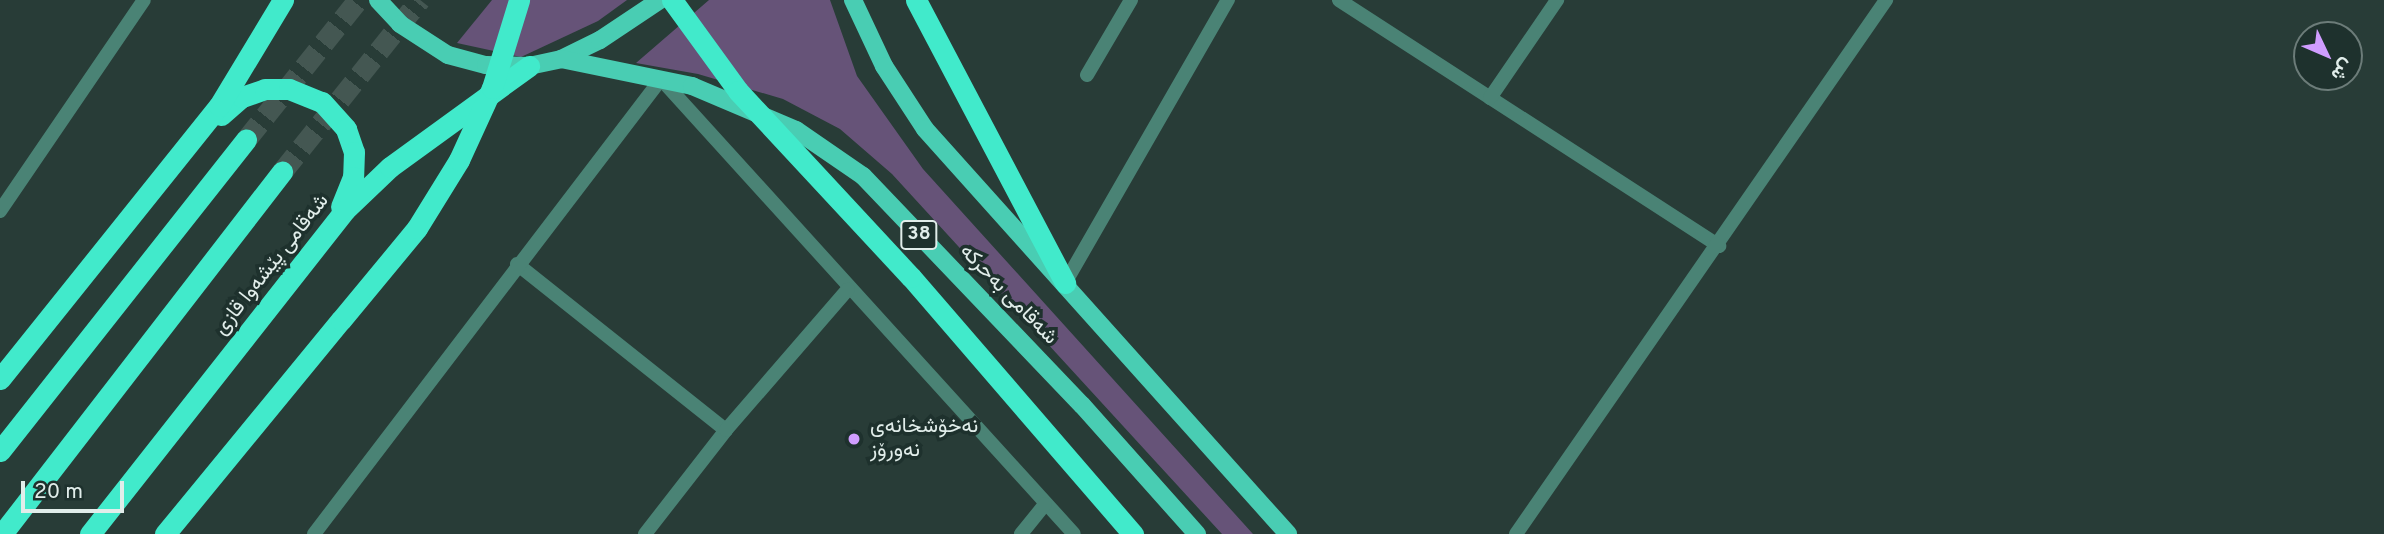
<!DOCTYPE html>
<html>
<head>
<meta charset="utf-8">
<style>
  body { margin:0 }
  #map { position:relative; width:2384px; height:534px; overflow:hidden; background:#283c37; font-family:Overpass,Vazirmatn,sans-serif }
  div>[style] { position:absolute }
  .green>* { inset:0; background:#665378 }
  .highway-tunnel>* { height:21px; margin-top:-10.5px; transform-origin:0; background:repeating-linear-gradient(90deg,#445752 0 21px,transparent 0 31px) }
  .lane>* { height:14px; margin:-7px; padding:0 7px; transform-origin:7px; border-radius:7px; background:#4a8375 }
  .street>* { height:14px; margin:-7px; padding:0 7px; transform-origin:7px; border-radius:7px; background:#4a8375 }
  .primary>* { height:18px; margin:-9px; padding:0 9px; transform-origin:9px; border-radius:9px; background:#49cdb3 }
  .highway>* { height:21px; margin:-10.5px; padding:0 10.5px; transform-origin:10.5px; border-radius:10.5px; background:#41eacb }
  .highway-bridge>* { height:21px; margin:-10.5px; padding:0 10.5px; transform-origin:10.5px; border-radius:10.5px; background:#41eacb }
  .dots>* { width:19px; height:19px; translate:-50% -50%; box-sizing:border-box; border:4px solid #1e312d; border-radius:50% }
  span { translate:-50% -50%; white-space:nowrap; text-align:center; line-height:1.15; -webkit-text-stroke:7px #1e312d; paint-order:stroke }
  .shield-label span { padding:2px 5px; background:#1e312d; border:2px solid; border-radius:5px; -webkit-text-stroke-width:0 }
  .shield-label { font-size:19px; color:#e1edea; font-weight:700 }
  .street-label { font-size:21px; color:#e1edea }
  .poi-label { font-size:21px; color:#e1edea }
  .left { translate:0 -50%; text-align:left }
  .north { position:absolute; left:2293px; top:21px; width:70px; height:70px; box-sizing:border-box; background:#1e312d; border:2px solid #6c7c79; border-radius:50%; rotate:134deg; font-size:19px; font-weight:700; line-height:28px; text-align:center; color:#e1edea }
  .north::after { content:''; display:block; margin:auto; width:24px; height:32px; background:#d09dff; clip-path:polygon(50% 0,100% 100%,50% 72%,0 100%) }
  .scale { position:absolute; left:21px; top:481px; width:103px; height:32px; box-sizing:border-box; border:4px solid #e1edea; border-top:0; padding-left:9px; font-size:21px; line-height:24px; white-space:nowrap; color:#e1edea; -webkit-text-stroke:5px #1e312d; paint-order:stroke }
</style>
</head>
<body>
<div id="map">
  <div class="green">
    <div style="clip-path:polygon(492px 0,627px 0,598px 21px,521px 57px,457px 43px)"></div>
    <div style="clip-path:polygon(709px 0,830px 0,857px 76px,923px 169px,1253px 534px,1222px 534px,892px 174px,840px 129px,783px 99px,698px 74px,636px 63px)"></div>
  </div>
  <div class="highway-tunnel">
    <div style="left:246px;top:140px;width:179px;rotate:-51.3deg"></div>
    <div style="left:282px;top:172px;width:221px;rotate:-51.3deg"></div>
  </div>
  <div class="lane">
    <div style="left:0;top:211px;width:255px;rotate:-55.7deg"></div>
  </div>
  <div class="street">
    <div style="left:1339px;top:0;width:453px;rotate:32.9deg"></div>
    <div style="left:1087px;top:75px;width:87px;rotate:-59.6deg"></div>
    <div style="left:1490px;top:98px;width:119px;rotate:-55.6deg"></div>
    <div style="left:517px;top:264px;width:267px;rotate:38.5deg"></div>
    <div style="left:1065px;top:283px;width:327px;rotate:-60.1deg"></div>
    <div style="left:314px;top:534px;width:572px;rotate:-52.67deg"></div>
    <div style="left:661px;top:79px;width:614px;rotate:47.77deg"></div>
    <div style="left:645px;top:534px;width:132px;rotate:-52.1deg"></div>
    <div style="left:726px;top:430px;width:186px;rotate:-49.1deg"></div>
    <div style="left:1021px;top:534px;width:38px;rotate:-51deg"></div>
    <div style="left:1516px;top:534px;width:650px;rotate:-55.28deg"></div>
  </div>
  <div class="primary">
    <div style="left:378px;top:0;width:33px;rotate:47deg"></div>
    <div style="left:400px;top:24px;width:57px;rotate:32.9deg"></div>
    <div style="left:448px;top:55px;width:39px;rotate:15deg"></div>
    <div style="left:486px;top:65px;width:43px;rotate:1.3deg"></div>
    <div style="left:529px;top:66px;width:33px;rotate:-12deg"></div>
    <div style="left:561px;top:59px;width:43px;rotate:-26deg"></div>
    <div style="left:600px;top:40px;width:72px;rotate:-33.7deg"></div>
    <div style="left:853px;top:0;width:73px;rotate:64.8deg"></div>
    <div style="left:884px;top:66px;width:75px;rotate:56.9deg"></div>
    <div style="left:925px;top:129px;width:544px;rotate:48.13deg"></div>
    <div style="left:561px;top:59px;width:134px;rotate:11.6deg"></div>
    <div style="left:692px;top:86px;width:113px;rotate:22.9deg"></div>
    <div style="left:796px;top:130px;width:81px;rotate:34.5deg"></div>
    <div style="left:863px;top:176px;width:317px;rotate:46.3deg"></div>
    <div style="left:1082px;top:405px;width:173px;rotate:48.3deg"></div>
  </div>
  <div class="highway">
    <div style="left:916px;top:0;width:320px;rotate:62.2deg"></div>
    <div style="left:221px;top:115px;width:28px;rotate:-41deg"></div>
    <div style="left:242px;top:97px;width:24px;rotate:-19deg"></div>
    <div style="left:265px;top:89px;width:24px"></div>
    <div style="left:289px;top:89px;width:35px;rotate:22deg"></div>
    <div style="left:322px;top:102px;width:36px;rotate:48deg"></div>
    <div style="left:346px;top:129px;width:24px;rotate:71deg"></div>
    <div style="left:354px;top:152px;width:25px;rotate:92deg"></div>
    <div style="left:353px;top:177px;width:32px;rotate:112deg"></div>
    <div style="left:911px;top:277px;width:340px;rotate:49.2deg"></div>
    <div style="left:0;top:379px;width:350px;rotate:-51.3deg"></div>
    <div style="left:219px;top:106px;width:124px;rotate:-58.9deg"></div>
    <div style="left:0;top:451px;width:397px;rotate:-51.7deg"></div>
    <div style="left:2px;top:534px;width:458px;rotate:-52.3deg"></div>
    <div style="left:90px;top:534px;width:412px;rotate:-51.8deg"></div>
    <div style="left:345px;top:210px;width:62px;rotate:-43.7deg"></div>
    <div style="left:390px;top:167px;width:172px;rotate:-36deg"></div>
    <div style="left:165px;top:534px;width:277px;rotate:-50.6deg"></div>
  </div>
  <div class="highway-bridge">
    <div style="left:672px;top:0;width:112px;rotate:54deg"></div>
    <div style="left:738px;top:91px;width:254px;rotate:47.1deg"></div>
    <div style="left:341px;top:320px;width:119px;rotate:-50.4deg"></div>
    <div style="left:417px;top:228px;width:80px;rotate:-58.3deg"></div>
    <div style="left:459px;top:160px;width:79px;rotate:-65.4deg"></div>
    <div style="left:492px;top:88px;width:92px;rotate:-72.9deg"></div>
  </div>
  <div class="dots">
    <div style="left:854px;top:439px;background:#d09dff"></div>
  </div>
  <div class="shield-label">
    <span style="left:919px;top:235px">38</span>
  </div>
  <div class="street-label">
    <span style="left:272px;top:265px;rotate:-52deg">شەقامی پێشەوا قازی</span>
    <span style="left:1008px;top:295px;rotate:46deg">شەقامی بەحرکە</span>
  </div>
  <div class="poi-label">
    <span class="left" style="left:870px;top:439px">نەخۆشخانەی<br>نەورۆز</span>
  </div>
  <div class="north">ش</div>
  <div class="scale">20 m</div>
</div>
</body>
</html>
